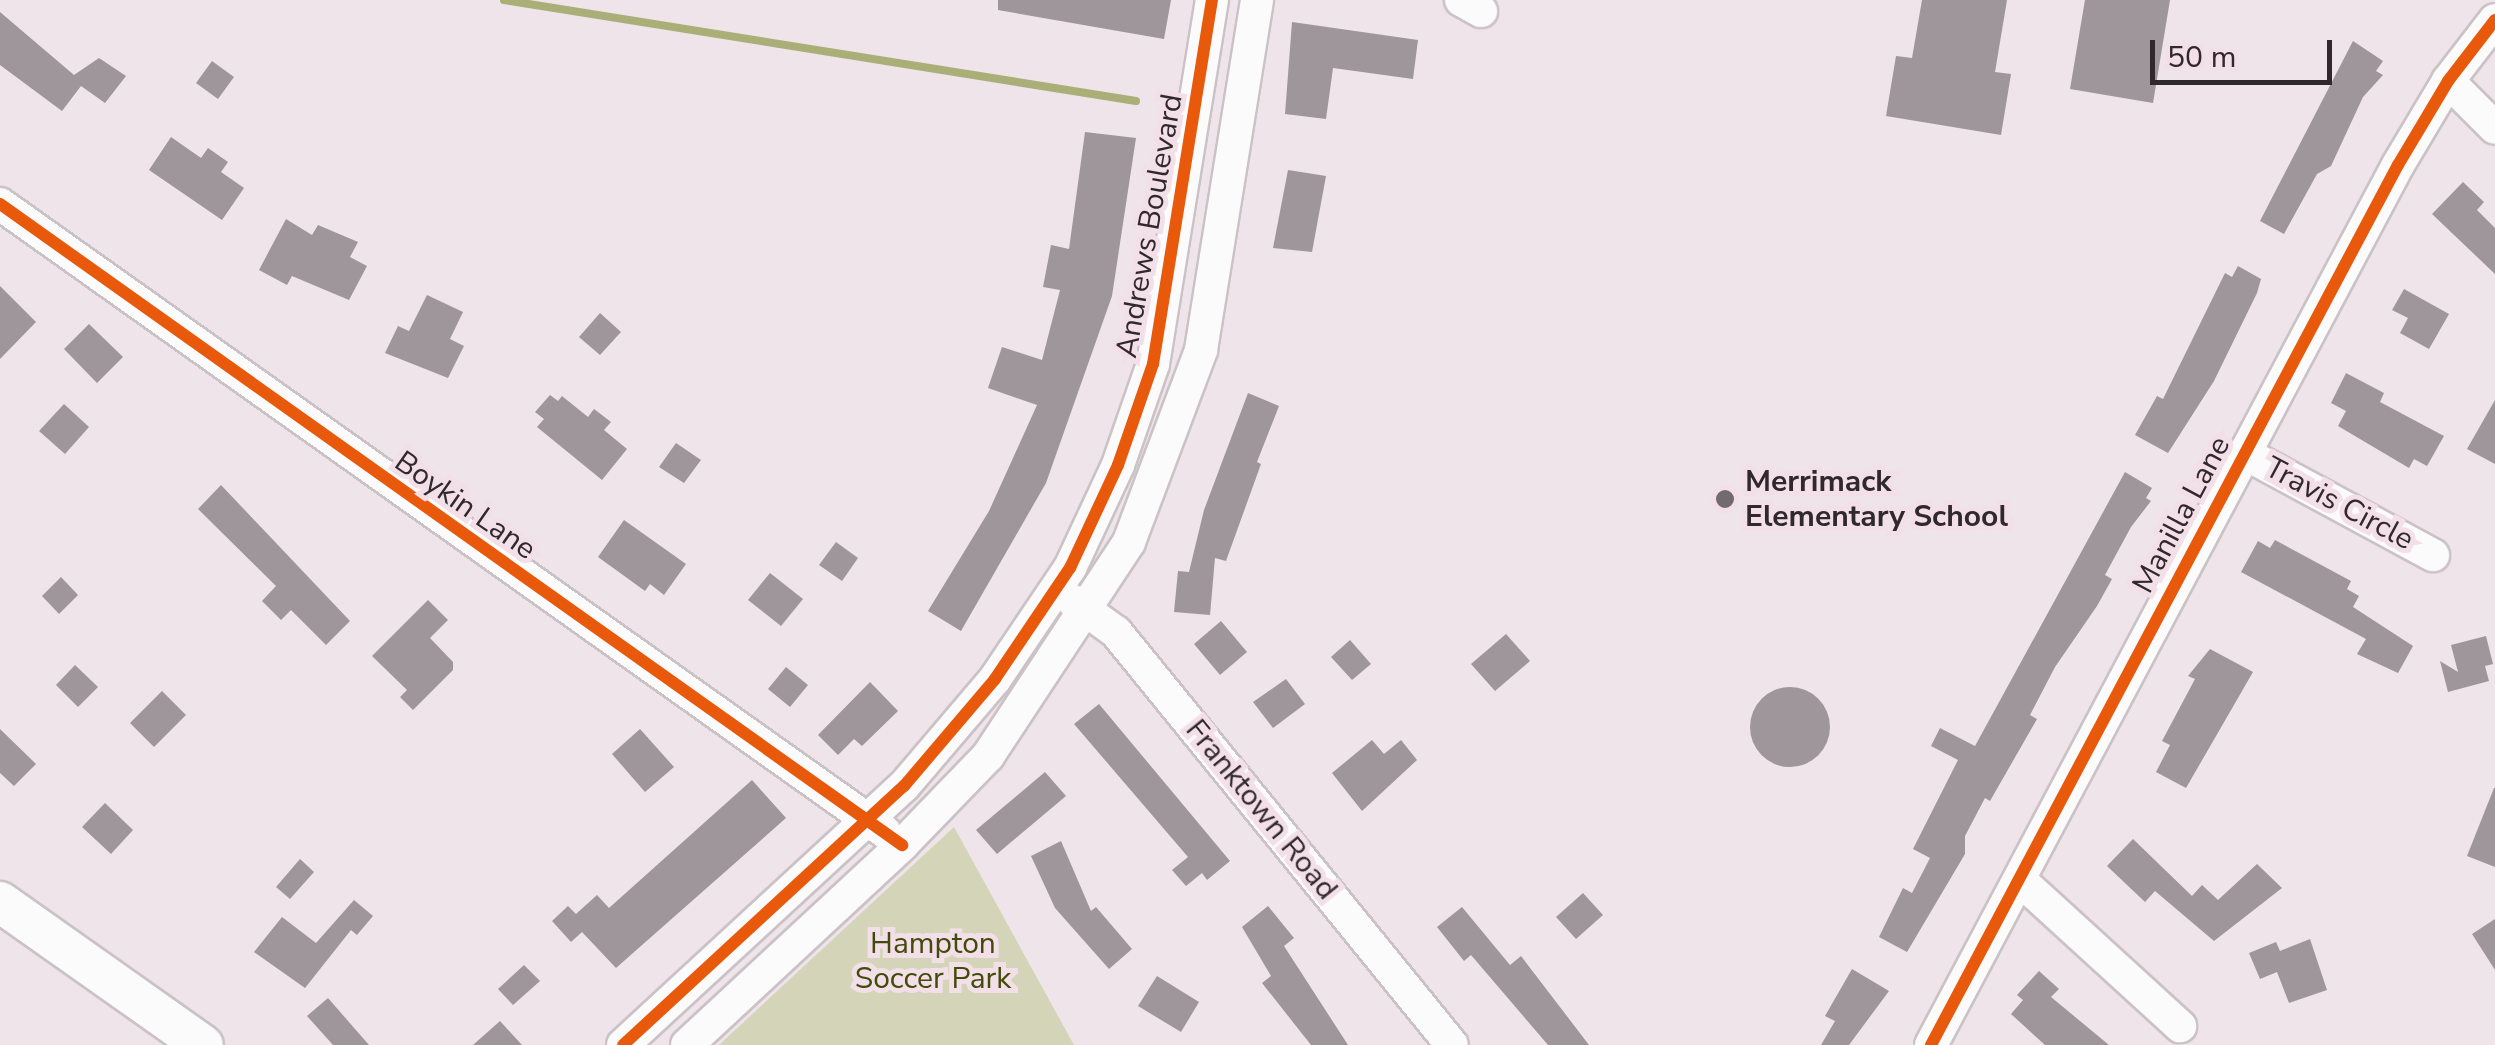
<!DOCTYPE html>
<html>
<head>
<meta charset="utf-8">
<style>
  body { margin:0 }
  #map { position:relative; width:2495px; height:1045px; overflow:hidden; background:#eee4e9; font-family:"Nunito Sans",sans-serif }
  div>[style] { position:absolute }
  .green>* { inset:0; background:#d4d5b8 }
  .stream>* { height:8px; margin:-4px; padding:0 4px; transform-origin:4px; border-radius:4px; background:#a9af76 }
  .building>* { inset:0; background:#9e969a }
  .round { border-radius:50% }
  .roads { filter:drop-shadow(2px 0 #cbc2c6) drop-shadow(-2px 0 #cbc2c6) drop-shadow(0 2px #cbc2c6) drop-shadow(0 -2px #cbc2c6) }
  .minor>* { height:32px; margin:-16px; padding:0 16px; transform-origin:16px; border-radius:16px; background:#fcfbfc }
  .major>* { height:40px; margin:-20px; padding:0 20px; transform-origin:20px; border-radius:20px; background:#fcfbfc }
  .cycleway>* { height:12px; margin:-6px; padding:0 6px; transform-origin:6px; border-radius:6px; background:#e8590c }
  .dots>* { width:28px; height:28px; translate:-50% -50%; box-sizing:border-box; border:5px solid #f3dfe8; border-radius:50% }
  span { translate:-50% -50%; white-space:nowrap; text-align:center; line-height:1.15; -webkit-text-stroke:10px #f3dfe8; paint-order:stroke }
  .street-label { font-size:30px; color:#30292c }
  .poi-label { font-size:30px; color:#30292c; font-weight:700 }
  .left { translate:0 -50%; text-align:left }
  .park-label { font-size:30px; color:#434b0a }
  .scale { position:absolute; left:2150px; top:40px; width:182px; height:45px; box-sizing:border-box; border:5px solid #30292c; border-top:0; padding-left:12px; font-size:30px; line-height:35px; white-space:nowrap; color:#30292c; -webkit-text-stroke:8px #f3dfe8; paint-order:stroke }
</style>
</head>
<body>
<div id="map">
  <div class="green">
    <div style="clip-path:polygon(954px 827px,1074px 1045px,719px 1045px)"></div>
  </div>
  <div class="stream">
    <div style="left:504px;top:0;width:640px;rotate:9.08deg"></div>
  </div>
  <div class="building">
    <div style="clip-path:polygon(998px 0,1171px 0,1164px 39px,998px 10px)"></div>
    <div style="clip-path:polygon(1922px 0,2007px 0,1995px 72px,2011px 74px,2001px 135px,1886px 116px,1896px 56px,1912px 58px)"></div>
    <div style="clip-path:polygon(2085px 0,2170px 0,2153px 103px,2070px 89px)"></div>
    <div style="clip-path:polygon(0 12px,74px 75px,99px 58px,126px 76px,105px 103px,81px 86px,62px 111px,0 65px)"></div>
    <div style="clip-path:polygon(1292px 22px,1418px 40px,1413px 79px,1333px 68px,1326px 119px,1285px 114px)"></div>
    <div style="clip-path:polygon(2353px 41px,2383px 61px,2376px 71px,2383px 75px,2363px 97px,2331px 166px,2317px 174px,2284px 234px,2260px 221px)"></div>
    <div style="clip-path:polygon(212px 61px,234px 77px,218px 99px,196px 83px)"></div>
    <div style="clip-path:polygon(1085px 132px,1136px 138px,1112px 296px,1046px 483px,961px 631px,928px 611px,989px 511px,1037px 405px,988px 388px,1002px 347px,1042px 360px,1060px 290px,1043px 287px,1051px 245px,1069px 249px)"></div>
    <div style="clip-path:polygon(171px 137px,201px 158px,208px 148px,228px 162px,221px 172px,244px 188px,222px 220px,149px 170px)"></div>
    <div style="clip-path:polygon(1288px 170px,1326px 176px,1312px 252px,1273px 248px)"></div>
    <div style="clip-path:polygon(2463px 182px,2484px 202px,2477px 210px,2495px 228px,2495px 274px,2432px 214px)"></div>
    <div style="clip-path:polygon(286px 219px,312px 235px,318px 225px,358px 242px,350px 257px,367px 266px,349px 300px,292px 276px,287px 285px,259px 270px)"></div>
    <div style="clip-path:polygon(2238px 266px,2261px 279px,2257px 293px,2214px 381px,2168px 453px,2135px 435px,2157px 396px,2163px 399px,2225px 273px,2232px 277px)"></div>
    <div style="clip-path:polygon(0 286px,36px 322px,0 359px)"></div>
    <div style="clip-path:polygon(2404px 289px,2449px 314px,2429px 349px,2400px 333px,2408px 318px,2392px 310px)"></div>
    <div style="clip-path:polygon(427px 295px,463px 312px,450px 339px,464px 346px,448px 378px,385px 353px,398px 326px,409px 331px)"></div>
    <div style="clip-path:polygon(600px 313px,621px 332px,600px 355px,579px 337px)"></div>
    <div style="clip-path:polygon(89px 324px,123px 357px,97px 383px,64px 349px)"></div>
    <div style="clip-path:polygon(2346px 373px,2384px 393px,2380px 402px,2444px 436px,2427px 466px,2414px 459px,2409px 468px,2338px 426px,2346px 411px,2331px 403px)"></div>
    <div style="clip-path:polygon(1248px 393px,1279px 406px,1257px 462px,1261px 464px,1226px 561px,1215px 558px,1210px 615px,1174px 612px,1178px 571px,1189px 572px,1204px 510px)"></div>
    <div style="clip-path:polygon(550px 395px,558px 401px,562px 396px,588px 417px,594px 409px,611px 422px,604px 430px,627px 449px,602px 480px,537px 427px,544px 419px,535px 412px)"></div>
    <div style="clip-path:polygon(2495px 400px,2495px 464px,2467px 449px)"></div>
    <div style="clip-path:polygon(64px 404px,89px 427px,65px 454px,39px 431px)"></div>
    <div style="clip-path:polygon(676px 443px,701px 460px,684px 483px,659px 467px)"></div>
    <div style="clip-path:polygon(2125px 472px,2152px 488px,2146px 498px,2151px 501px,2131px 527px,2105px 575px,2112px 579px,2097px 606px,2055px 667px,2030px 715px,2037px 719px,1990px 801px,1985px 798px,1965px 836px,1965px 854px,1907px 952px,1879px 937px,1903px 888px,1912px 893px,1930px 858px,1913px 849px,1958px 760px,1931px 746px,1940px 728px,1975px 746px)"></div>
    <div style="clip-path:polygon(221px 485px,350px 621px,326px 645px,291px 610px,281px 620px,262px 601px,276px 586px,198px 509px)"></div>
    <div style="clip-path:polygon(624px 520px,686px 564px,664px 595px,650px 584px,645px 591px,598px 557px)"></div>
    <div style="clip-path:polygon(2275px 540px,2351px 581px,2347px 589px,2359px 596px,2353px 607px,2413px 646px,2398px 673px,2357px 654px,2366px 639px,2241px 572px,2258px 541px,2270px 548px)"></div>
    <div style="clip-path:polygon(836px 542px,858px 558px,842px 581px,819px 565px)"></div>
    <div style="clip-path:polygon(770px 573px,803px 599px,781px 626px,748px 600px)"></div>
    <div style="clip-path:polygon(61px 577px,78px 595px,59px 614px,42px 596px)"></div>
    <div style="clip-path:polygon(428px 600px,448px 620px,430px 638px,453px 662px,453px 670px,413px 710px,400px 697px,407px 690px,372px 656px)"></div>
    <div style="clip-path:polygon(1221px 621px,1247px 652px,1220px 675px,1194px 644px)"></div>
    <div style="clip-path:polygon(1506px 634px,1530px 661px,1495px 691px,1471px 664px)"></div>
    <div style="clip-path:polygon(2486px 636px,2493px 664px,2485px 666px,2489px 681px,2448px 692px,2440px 661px,2458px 672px,2451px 645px)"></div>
    <div style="clip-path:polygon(1350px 640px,1371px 664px,1352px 680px,1331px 657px)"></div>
    <div style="clip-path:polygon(2210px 649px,2253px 672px,2186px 788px,2156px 772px,2170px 745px,2162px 741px,2195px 679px,2188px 676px)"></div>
    <div style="clip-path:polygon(75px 665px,98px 687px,78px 707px,56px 685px)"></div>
    <div style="clip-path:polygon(786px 667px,808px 685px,790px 707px,768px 689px)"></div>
    <div style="clip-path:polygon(1286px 679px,1305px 704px,1273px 728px,1253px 702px)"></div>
    <div style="clip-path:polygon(870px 682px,898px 711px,862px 746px,854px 739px,838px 755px,818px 735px)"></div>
    <div class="round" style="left:1750px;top:687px;width:80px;height:80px"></div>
    <div style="clip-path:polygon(162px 691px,186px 715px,154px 747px,130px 723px)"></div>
    <div style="clip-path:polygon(1099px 704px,1230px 861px,1207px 880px,1202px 873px,1186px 886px,1172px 870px,1188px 857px,1074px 724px)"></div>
    <div style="clip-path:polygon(0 729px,36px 764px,14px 786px,0 773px)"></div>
    <div style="clip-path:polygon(640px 729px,674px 767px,645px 792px,612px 754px)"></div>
    <div style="clip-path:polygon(1372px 740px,1384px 754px,1401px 740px,1417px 760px,1362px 811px,1332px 773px)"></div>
    <div style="clip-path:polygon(1045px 772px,1066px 796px,997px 854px,976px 830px)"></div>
    <div style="clip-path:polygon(752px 780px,786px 818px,616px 968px,582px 932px,571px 942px,552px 921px,568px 906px,576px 914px,597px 895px,609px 908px)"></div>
    <div style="clip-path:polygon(2494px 788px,2495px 788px,2495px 867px,2467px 856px)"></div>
    <div style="clip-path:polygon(105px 803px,133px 830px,111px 854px,82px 827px)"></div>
    <div style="clip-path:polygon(2133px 839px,2192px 896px,2202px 885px,2218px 900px,2257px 864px,2282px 888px,2214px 941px,2155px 891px,2145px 902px,2107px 866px)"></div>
    <div style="clip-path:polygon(1061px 841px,1091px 911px,1096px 907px,1132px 949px,1109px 969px,1055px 908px,1031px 856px)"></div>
    <div style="clip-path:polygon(300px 859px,314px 872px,290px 899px,276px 887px)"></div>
    <div style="clip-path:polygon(1583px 893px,1603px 915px,1576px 939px,1556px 917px)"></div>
    <div style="clip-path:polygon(354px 900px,373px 916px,357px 935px,351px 930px,305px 988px,254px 952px,282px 917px,316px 943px)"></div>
    <div style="clip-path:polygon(1268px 906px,1294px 938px,1284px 946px,1348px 1045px,1311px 1045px,1262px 983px,1271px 976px,1242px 927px)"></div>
    <div style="clip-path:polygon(1462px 907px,1510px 965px,1521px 956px,1589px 1045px,1548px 1045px,1471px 955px,1464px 961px,1437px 927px)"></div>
    <div style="clip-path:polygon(2495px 919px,2495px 970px,2472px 934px)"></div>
    <div style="clip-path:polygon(2310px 939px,2327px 990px,2289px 1003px,2277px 972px,2260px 979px,2249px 953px,2276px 942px,2280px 951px)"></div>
    <div style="clip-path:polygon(524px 965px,540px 981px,513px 1005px,498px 989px)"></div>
    <div style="clip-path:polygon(1852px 969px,1889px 991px,1849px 1045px,1821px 1045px,1835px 1021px,1825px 1016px)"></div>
    <div style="clip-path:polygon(2039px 971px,2059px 989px,2051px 997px,2109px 1045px,2045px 1045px,2011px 1014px,2023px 1000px,2017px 995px)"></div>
    <div style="clip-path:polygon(1157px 976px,1199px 1002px,1181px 1032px,1138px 1006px)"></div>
    <div style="clip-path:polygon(328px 998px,355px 1029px,369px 1045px,333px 1045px,307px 1016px)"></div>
    <div style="clip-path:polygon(500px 1021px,522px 1045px,473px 1045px)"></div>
  </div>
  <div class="roads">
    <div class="minor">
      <div style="left:1461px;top:0;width:23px;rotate:29deg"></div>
      <div style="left:2448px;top:81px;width:66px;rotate:45deg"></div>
      <div style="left:0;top:204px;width:1085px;rotate:35.36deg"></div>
      <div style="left:2244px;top:453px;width:215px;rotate:28.4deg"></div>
      <div style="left:1073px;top:601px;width:53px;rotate:35.8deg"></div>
      <div style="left:1116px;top:632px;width:532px;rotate:50.87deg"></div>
      <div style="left:2020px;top:880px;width:217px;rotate:42.4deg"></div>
      <div style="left:623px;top:1045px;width:382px;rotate:-42.7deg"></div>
      <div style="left:904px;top:786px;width:140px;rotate:-49.6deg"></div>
      <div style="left:995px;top:679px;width:134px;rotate:-56deg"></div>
      <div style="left:1070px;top:568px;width:114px;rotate:-65deg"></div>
      <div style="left:1118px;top:465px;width:107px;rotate:-70.9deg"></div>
      <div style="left:1153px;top:364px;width:369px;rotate:-80.8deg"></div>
      <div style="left:687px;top:1045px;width:294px;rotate:-42.9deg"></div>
      <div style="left:902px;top:845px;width:124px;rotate:-46deg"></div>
      <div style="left:988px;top:756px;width:256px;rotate:-56.6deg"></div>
      <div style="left:1129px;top:542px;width:205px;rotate:-69.4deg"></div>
      <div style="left:1201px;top:350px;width:354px;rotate:-80.9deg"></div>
      <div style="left:1931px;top:1045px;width:996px;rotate:-62.05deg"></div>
      <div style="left:2398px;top:165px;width:98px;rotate:-59.2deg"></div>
      <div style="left:2448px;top:81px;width:77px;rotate:-52.4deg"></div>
    </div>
    <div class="major">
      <div style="left:0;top:902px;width:248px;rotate:35.2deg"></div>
    </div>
  </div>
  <div class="cycleway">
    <div style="left:0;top:204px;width:1107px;rotate:35.4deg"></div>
    <div style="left:623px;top:1045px;width:382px;rotate:-42.7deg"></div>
    <div style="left:904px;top:786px;width:140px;rotate:-49.6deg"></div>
    <div style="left:995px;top:679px;width:134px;rotate:-56deg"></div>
    <div style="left:1070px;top:568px;width:114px;rotate:-65deg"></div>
    <div style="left:1118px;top:465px;width:107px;rotate:-70.9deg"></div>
    <div style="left:1153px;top:364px;width:369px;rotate:-80.8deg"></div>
    <div style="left:1931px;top:1045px;width:996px;rotate:-62.05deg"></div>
    <div style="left:2398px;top:165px;width:98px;rotate:-59.2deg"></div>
    <div style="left:2448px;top:81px;width:77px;rotate:-52.4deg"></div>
  </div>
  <div class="dots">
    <div style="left:1725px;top:499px;background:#726a6e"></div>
  </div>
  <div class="street-label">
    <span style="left:1150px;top:226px;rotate:-80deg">Andrews Boulevard</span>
    <span style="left:2339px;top:504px;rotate:28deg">Travis Circle</span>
    <span style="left:465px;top:506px;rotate:35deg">Boykin Lane</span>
    <span style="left:2182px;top:515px;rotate:-62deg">Manilla Lane</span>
    <span style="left:1261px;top:810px;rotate:51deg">Franktown Road</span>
  </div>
  <div class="poi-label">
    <span class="left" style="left:1745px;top:499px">Merrimack<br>Elementary School</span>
  </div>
  <div class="park-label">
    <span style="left:933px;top:961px">Hampton<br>Soccer Park</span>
  </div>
  <div class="scale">50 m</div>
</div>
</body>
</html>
